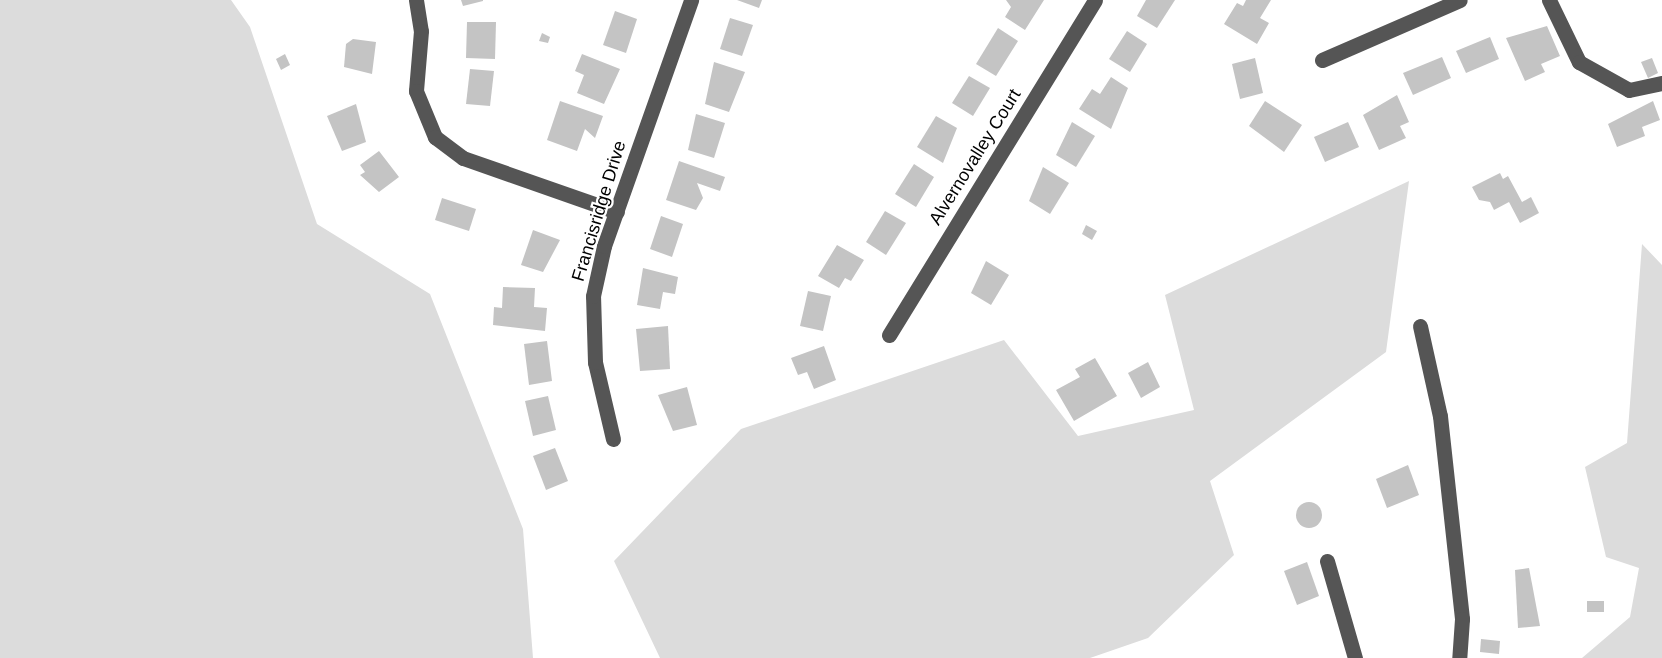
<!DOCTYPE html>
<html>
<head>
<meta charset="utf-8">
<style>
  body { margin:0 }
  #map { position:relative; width:1662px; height:658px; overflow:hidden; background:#fff; font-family:Arial,sans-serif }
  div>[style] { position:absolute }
  .green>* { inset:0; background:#dcdcdc }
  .building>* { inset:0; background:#c4c4c4 }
  .round { border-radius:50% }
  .minor>* { height:15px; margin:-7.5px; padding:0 7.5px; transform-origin:7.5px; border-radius:7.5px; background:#555 }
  span { translate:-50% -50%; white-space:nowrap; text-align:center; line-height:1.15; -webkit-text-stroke:4.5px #fff; paint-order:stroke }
  .street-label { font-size:18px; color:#000 }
</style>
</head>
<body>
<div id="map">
  <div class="green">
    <div style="clip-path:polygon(0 0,231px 0,250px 27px,317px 224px,430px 294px,523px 529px,533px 658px,0 658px)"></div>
    <div style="clip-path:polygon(1409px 181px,1386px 352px,1210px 481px,1234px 555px,1148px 638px,1090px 658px,660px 658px,614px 561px,741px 429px,1004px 340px,1078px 436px,1194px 410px,1165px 295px)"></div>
    <div style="clip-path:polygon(1642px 244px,1662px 265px,1662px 658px,1582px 658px,1630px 617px,1639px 568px,1606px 557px,1585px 467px,1627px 443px)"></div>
  </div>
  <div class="building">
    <div style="clip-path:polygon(461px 0,483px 0,483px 1px,463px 6px)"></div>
    <div style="clip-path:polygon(737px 0,762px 0,759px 8px)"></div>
    <div style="clip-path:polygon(1006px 0,1044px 0,1025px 30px,1005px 17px,1011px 7px)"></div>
    <div style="clip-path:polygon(1146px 0,1175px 0,1157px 28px,1137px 16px)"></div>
    <div style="clip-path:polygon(1246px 0,1271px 0,1260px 18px,1269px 23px,1257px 44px,1224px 24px,1237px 3px,1243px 6px)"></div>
    <div style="clip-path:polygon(615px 11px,637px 19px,626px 53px,603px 45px)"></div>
    <div style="clip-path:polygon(730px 18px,753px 25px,742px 56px,720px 49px)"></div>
    <div style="clip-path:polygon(467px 22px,496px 22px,495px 59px,466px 58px)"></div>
    <div style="clip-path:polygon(1547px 26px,1560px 56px,1541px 64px,1545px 72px,1525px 81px,1506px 38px)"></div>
    <div style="clip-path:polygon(998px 28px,1018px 41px,996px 76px,976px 64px)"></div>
    <div style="clip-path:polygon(1127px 31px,1147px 44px,1130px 72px,1109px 59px)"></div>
    <div style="clip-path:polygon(542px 33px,550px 37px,548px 43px,539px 41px)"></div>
    <div style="clip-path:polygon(1490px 37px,1499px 59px,1466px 73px,1456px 51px)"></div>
    <div style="clip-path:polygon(353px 39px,376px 42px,372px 74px,344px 67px,346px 44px)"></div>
    <div style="clip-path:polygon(285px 54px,290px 65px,281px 70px,276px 59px)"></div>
    <div style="clip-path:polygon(582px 54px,620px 69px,604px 104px,577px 93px,584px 75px,575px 71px)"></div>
    <div style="clip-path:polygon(1442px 57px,1451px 78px,1413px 95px,1403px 73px)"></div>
    <div style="clip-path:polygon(1255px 58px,1263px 93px,1240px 99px,1232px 64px)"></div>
    <div style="clip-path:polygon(1652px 58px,1658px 73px,1648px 78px,1641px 62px)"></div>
    <div style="clip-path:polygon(714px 62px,745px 72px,729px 112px,705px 104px)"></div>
    <div style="clip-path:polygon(470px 69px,494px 71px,490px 106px,466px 104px)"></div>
    <div style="clip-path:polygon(969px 76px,990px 88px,973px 116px,952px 103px)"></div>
    <div style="clip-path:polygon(1111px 77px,1128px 88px,1111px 129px,1079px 109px,1092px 89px,1100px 94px)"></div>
    <div style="clip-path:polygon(1397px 95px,1409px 122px,1400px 126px,1406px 138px,1379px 150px,1363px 115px)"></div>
    <div style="clip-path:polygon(560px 101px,603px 116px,595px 138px,585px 129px,577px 151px,547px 140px)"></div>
    <div style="clip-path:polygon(1265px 101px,1302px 125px,1284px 152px,1249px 126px)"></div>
    <div style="clip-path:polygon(1653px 101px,1660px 120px,1642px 127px,1645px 136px,1617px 147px,1608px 124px)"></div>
    <div style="clip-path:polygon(356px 104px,366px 142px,342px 151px,327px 116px)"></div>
    <div style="clip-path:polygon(696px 114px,725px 123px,714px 158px,688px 150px)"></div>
    <div style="clip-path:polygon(936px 116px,957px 128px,943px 163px,917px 147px)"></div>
    <div style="clip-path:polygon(1072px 122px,1095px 136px,1076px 167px,1056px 155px)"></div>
    <div style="clip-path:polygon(1348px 122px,1359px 147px,1325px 162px,1314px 137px)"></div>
    <div style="clip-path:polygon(379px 151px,399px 177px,379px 192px,360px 175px,365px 172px,360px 165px)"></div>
    <div style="clip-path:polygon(679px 161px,725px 177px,720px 191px,697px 183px,703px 198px,696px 210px,666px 200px)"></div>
    <div style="clip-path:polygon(914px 164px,934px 177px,916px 207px,895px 194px)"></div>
    <div style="clip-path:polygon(1043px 167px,1069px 183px,1050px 214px,1029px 201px)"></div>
    <div style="clip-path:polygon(1500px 173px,1503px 179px,1508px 176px,1522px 202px,1531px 197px,1539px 213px,1520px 223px,1509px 202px,1494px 210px,1490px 202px,1479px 200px,1472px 187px)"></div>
    <div style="clip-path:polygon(442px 198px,476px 209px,469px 231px,435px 220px)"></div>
    <div style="clip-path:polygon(885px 211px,906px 223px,886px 255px,866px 242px)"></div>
    <div style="clip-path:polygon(661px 216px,683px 224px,672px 257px,650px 249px)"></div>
    <div style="clip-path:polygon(1086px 225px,1097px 231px,1092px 240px,1082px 234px)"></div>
    <div style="clip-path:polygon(533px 230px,560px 240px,543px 272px,521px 265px)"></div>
    <div style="clip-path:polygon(837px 245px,864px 260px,851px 281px,845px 278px,839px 288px,818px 276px)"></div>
    <div style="clip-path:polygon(986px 261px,1009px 275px,991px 305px,971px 293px)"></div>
    <div style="clip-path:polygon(643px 268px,678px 277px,675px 294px,663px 292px,660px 309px,637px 305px)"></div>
    <div style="clip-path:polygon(503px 287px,535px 288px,534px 307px,547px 308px,545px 331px,493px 325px,494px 307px,502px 308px)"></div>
    <div style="clip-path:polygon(808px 291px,831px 296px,823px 331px,800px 326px)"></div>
    <div style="clip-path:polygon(668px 326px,670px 369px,640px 371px,636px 329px)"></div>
    <div style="clip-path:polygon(547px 341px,552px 381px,529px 385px,524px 344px)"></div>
    <div style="clip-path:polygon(824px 346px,836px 380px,814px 389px,807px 372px,798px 375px,791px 358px)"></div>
    <div style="clip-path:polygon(1095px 358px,1117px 396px,1074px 421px,1056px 390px,1080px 377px,1075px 369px)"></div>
    <div style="clip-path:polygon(1148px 362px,1160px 387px,1141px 398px,1128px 373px)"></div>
    <div style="clip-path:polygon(687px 387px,697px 425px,673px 431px,658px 395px)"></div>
    <div style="clip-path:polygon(548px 396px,556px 430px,533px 436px,525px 401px)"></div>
    <div style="clip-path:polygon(555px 448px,568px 481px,546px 490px,533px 456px)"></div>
    <div style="clip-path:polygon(1408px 465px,1419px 495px,1387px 508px,1376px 479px)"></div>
    <div class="round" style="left:1296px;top:502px;width:26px;height:26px"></div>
    <div style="clip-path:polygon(1307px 562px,1319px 596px,1297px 605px,1284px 571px)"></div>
    <div style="clip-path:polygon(1529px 568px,1540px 626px,1518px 628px,1515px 570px)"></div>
    <div style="clip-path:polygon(1587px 601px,1604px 601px,1604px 612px,1587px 612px)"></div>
    <div style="clip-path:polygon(1481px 639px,1500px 641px,1499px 654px,1480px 652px)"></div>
  </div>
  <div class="minor">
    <div style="left:416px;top:0;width:31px;rotate:81deg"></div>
    <div style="left:421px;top:31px;width:60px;rotate:94.8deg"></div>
    <div style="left:416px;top:91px;width:50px;rotate:67.6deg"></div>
    <div style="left:435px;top:137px;width:35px;rotate:37deg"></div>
    <div style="left:463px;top:158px;width:163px;rotate:19.3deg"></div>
    <div style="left:1549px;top:0;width:69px;rotate:64.2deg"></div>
    <div style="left:1579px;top:62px;width:57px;rotate:29.2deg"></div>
    <div style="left:1629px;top:90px;width:34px;rotate:-12deg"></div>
    <div style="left:1322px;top:60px;width:150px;rotate:-23.5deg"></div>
    <div style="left:1420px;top:326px;width:92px;rotate:77.5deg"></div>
    <div style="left:1440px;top:416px;width:204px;rotate:83.8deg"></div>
    <div style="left:1462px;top:619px;width:39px;rotate:94deg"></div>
    <div style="left:889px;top:335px;width:393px;rotate:-58.4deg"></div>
    <div style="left:613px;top:439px;width:79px;rotate:-103.2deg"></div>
    <div style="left:595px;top:362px;width:66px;rotate:-91.7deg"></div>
    <div style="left:593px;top:296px;width:51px;rotate:-77.6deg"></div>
    <div style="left:604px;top:246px;width:261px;rotate:-70.5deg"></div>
    <div style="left:1327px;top:561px;width:101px;rotate:73.9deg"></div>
  </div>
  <div class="street-label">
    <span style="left:975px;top:157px;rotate:-58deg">Alvernovalley Court</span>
    <span style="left:599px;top:211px;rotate:-73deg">Francisridge Drive</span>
  </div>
</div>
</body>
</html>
